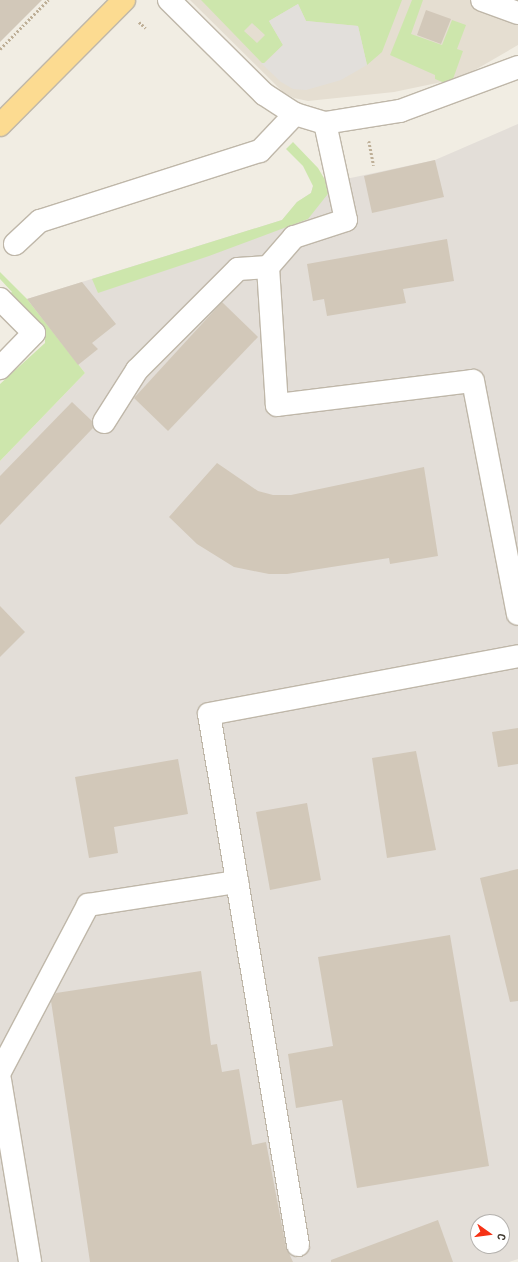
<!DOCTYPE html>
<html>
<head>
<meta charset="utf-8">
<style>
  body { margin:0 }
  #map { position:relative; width:518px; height:1262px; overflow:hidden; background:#f1ede3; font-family:"Roboto Condensed",sans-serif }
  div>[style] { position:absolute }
  .residential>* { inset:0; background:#e5ded1 }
  .industrial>* { inset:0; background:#e3ded8 }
  .green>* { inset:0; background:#cde6ac }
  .parking>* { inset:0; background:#e2dfdb }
  .building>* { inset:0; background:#d2c8b9 }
  .path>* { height:2.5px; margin-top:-1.25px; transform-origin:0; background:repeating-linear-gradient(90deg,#beaf97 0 2px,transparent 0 4px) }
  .roads { filter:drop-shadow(1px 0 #bfb7a9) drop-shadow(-1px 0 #bfb7a9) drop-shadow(0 1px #bfb7a9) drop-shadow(0 -1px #bfb7a9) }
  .minor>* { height:22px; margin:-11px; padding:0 11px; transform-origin:11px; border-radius:11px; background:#fff }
  .major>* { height:22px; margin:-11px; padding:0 11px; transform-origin:11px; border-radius:11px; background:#fcdb91 }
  span { translate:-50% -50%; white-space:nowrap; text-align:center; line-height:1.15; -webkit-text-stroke:3px #fff; paint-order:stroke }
  .north { position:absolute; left:470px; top:1214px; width:40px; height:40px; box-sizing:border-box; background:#fff; border:1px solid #b4b1ad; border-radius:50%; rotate:104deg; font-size:11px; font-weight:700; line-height:16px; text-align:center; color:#433c33 }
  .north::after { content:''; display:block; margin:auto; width:14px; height:18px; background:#f63215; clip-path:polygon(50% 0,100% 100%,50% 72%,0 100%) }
</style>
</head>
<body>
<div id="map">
  <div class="residential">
    <div style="clip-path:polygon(190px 0,518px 0,518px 45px,461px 78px,394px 92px,308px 101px,294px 98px,283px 92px)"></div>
  </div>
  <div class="industrial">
    <div style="clip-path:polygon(evenodd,518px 124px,518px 1259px,509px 1262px,0 1262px,0 461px,85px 373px,27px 299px,282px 220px,297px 202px,311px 193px,313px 186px,435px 160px,518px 124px,478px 1222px,502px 1222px,502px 1246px,478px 1246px,478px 1222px)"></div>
  </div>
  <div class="green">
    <div style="clip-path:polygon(evenodd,201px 0,402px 0,382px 52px,367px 65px,358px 26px,306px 21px,298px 4px,269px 21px,283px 45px,263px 64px,201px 0,252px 23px,265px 35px,257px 43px,244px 31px,252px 23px)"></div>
    <div style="clip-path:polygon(412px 0,423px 0,411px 34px,442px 45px,452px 20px,466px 25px,457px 49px,463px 51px,453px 79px,445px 83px,435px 79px,435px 75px,390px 55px)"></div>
    <div style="clip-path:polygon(293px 142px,318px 168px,331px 190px,308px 219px,209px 256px,98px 293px,92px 279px,282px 220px,297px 202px,311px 193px,313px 186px,303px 166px,286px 149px)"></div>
    <div style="clip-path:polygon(0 272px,27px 299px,85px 373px,0 461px,0 384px,45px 343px,45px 330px,19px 304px,7px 296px,12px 292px,0 279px)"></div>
  </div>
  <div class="parking">
    <div style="clip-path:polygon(298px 4px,306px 21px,358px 26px,367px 65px,341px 80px,306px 90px,293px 89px,281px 82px,261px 63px,265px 63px,283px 45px,269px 21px)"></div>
  </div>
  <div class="building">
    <div style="clip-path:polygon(0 0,42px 0,0 42px)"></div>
    <div style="clip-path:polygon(426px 10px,451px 19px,441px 44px,417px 35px)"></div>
    <div style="clip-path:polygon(435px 160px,444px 197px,372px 213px,364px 176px)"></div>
    <div style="clip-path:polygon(447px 239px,454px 281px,403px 289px,406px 303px,327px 316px,324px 299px,313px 301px,307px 264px)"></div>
    <div style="clip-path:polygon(82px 282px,116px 324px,92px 343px,98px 349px,78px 365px,27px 299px)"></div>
    <div style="clip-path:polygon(222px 302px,258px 337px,168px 431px,134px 398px)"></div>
    <div style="clip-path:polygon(72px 402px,92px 421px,93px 428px,0 525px,0 476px)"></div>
    <div style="clip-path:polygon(217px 463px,258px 491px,273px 495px,291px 495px,424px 467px,438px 556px,390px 564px,389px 558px,287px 574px,269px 574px,234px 567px,197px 544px,169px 517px)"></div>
    <div style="clip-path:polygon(0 606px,25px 632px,0 657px)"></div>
    <div style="clip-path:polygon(518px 728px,518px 764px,498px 767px,492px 732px)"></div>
    <div style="clip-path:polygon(416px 751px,436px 850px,387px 858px,372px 758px)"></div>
    <div style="clip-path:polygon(178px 759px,188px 814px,114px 827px,118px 853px,89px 858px,75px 777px)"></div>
    <div style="clip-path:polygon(307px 803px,321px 880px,270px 890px,256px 812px)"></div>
    <div style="clip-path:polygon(518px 869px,518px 1001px,510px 1002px,480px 878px)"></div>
    <div style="clip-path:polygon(450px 935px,489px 1166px,357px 1188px,342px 1100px,296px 1108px,288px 1054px,333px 1046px,318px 957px)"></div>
    <div style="clip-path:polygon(201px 971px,211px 1045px,217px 1044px,222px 1072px,239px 1069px,252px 1145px,266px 1142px,286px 1247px,293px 1262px,90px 1262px,51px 1001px,56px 993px)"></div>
    <div style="clip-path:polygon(438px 1220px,453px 1262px,331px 1262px,331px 1260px)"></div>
  </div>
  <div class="path">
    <div style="left:139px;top:22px;width:9px;rotate:41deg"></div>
    <div style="left:0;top:49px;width:69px;rotate:-45.6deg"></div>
    <div style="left:369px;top:141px;width:25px;rotate:79deg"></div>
  </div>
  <div class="roads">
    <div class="minor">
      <div style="left:169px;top:0;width:134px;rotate:44.7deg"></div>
      <div style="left:264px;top:94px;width:37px;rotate:33deg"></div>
      <div style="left:295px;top:114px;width:31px;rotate:17deg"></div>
      <div style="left:325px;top:123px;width:76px;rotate:-9.1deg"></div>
      <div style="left:400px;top:111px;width:126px;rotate:-20.4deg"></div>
      <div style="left:482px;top:0;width:38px;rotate:20deg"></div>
      <div style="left:325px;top:123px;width:99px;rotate:77.8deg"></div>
      <div style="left:346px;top:220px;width:55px;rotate:161.9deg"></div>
      <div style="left:294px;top:237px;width:40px;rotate:131deg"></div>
      <div style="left:268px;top:267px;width:138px;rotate:86.3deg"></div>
      <div style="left:277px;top:405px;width:197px;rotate:-7deg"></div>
      <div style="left:473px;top:381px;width:237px;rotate:79.1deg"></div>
      <div style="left:15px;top:244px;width:34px;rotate:-43deg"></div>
      <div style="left:40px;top:221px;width:231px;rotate:-17.7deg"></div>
      <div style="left:260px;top:151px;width:51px;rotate:-46.6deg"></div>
      <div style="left:0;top:299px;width:48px;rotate:45deg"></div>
      <div style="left:34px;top:333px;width:49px;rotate:134.2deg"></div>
      <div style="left:104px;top:422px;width:62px;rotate:-57.6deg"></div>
      <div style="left:137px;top:370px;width:143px;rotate:-45deg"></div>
      <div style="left:238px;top:269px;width:30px;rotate:-4deg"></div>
      <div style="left:0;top:1072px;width:189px;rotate:-62.2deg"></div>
      <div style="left:88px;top:905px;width:151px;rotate:-8.8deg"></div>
      <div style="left:0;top:1080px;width:184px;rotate:80.6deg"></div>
      <div style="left:298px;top:1245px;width:538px;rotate:-99.51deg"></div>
      <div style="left:209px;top:714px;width:314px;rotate:-10.6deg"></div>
    </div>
    <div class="major">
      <div style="left:0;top:125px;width:176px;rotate:-45.2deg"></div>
    </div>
  </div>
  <div class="north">С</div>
</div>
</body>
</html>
